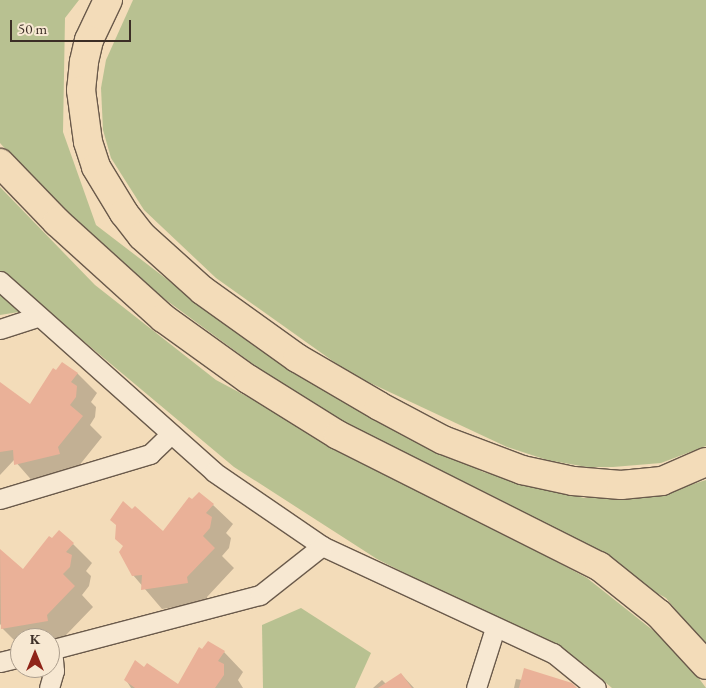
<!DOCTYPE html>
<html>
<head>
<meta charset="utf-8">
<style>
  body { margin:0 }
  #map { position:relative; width:706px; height:688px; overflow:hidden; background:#f3dcb9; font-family:"EB Garamond",serif }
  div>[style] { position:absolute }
  .green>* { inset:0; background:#b8c191 }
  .shadow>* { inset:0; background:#0003 }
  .building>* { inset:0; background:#eab198 }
  .roads { filter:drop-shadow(1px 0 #6a5a4b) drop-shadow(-1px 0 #6a5a4b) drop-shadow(0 1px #6a5a4b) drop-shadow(0 -1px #6a5a4b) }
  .minor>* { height:19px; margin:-9.5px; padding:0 9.5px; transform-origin:9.5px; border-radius:9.5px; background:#f7e8d2 }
  .motorway>* { height:28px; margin:-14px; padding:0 14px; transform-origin:14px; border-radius:14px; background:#f3dcb9 }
  span { translate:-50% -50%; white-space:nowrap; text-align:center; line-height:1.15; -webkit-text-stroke:4px #f7e8d2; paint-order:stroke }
  .north { position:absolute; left:10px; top:628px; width:50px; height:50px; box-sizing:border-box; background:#f7e8d2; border:1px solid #ac9e8d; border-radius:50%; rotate:0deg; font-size:14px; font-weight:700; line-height:20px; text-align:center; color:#3c2e26 }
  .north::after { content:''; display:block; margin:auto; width:18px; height:22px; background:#8f2418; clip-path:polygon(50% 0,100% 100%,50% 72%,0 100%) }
  .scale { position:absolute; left:10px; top:20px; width:121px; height:22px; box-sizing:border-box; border:2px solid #3c2e26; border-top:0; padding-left:6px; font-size:15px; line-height:18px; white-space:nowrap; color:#3c2e26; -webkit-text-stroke:4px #f7e8d2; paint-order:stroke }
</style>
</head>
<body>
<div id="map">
  <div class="green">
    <div style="clip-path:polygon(0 0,79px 0,65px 18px,63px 132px,96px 225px,258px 349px,483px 472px,584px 498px,662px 494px,706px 480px,706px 647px,666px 598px,485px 498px,317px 411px,94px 247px,0 143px)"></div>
    <div style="clip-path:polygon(133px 0,706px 0,706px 446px,661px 463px,613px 467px,587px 467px,547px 460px,507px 447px,351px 374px,216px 278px,144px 210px,111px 158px,103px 130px,101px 88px,106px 60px)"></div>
    <div style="clip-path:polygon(0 187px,95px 285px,216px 380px,587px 578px,679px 651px,706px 688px,612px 688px,584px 664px,377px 559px,234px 467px,44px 308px,0 315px)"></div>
    <div style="clip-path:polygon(301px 608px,371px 653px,355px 688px,263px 688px,262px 625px)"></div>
  </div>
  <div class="shadow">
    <div style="clip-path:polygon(77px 373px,97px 393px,91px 402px,96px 407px,95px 417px,90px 425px,102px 437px,78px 467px,35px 484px,14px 460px,0 475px,0 383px,30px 406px)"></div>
    <div style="clip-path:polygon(213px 505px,233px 524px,226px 533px,231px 538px,229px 548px,222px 556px,234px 568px,207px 597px,207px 602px,162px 609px,133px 575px,164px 532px)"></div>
    <div style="clip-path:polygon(73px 544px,92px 563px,86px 571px,91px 576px,89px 586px,82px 595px,93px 607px,66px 635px,67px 641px,50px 643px,50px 638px,20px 638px,20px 646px,2px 628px,3px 622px,0 625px,0 550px,23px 571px)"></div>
    <div style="clip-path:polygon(224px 652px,243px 672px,238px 680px,243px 688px,131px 688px,126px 680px,178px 686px)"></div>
    <div style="clip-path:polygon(401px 674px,414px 688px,373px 688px,382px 680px,386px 684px)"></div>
    <div style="clip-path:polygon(516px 679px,522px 680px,569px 688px,514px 688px)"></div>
  </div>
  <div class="building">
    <div style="clip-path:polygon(62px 362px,78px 373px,71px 382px,77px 386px,76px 397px,70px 405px,83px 416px,58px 447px,60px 454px,14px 465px,13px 450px,0 452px,0 382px,30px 404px,53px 368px,56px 370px)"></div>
    <div style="clip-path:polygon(199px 492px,214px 504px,206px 513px,212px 517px,210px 528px,203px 536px,215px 548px,187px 577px,188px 583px,141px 590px,142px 575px,132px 576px,119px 552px,123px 546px,115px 539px,116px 525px,110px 520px,123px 501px,132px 509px,135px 506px,163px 531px,189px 497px,192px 499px)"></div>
    <div style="clip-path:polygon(59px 530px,74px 543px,66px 552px,72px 555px,70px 567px,63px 574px,75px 586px,47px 615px,48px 621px,1px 629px,0 549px,23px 569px,49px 536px,52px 538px)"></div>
    <div style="clip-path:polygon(208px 641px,225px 651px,218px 661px,224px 664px,224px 675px,215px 688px,135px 688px,124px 680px,135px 660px,144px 667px,147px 663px,178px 684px,199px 647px,202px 649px)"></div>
    <div style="clip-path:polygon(524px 668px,572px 683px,577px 688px,519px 688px)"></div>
    <div style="clip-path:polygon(401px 673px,412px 688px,378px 688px)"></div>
  </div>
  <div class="roads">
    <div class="minor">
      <div style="left:0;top:281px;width:287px;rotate:41.7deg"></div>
      <div style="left:214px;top:472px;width:131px;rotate:34.4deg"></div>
      <div style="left:322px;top:546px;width:255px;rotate:24.9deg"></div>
      <div style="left:553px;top:653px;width:55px;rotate:39.1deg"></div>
      <div style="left:0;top:329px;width:40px;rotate:-18deg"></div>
      <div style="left:0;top:499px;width:157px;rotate:-16.7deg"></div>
      <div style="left:150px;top:454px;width:29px;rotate:-44deg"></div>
      <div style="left:50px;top:650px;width:217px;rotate:-14.7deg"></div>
      <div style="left:260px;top:595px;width:79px;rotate:-38.3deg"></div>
      <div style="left:0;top:662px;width:21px;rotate:-14deg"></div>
      <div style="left:49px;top:688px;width:18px;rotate:-74deg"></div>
      <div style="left:54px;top:671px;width:22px;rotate:-95deg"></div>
      <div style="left:476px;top:688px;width:63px;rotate:-72.4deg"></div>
    </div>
    <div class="motorway">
      <div style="left:108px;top:0;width:44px;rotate:115.4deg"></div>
      <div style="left:89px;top:40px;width:23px;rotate:103deg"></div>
      <div style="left:84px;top:62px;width:28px;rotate:96deg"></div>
      <div style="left:81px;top:90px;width:52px;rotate:82.3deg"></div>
      <div style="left:88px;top:142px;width:26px;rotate:72deg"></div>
      <div style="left:96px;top:167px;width:54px;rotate:58.7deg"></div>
      <div style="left:124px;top:213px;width:29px;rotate:52deg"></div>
      <div style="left:142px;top:236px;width:81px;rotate:42deg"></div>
      <div style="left:202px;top:290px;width:117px;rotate:35.6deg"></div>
      <div style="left:297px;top:358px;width:95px;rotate:30.3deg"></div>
      <div style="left:379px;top:406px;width:72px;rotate:28deg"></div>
      <div style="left:443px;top:440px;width:85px;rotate:20.8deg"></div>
      <div style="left:522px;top:470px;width:52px;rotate:12.2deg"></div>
      <div style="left:573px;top:481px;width:48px;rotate:4.8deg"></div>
      <div style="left:621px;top:485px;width:41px;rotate:-5.6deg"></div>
      <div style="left:662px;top:481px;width:48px;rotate:-23.4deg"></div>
      <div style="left:0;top:163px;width:82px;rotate:46deg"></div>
      <div style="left:57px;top:222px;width:143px;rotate:42.2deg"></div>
      <div style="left:163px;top:318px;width:105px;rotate:35.7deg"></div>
      <div style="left:248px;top:379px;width:106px;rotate:31.9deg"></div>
      <div style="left:338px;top:435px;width:292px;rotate:26.7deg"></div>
      <div style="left:599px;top:566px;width:77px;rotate:38.7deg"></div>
      <div style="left:659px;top:614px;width:69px;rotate:47.3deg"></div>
    </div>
  </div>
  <div class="north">K</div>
  <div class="scale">50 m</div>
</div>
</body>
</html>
